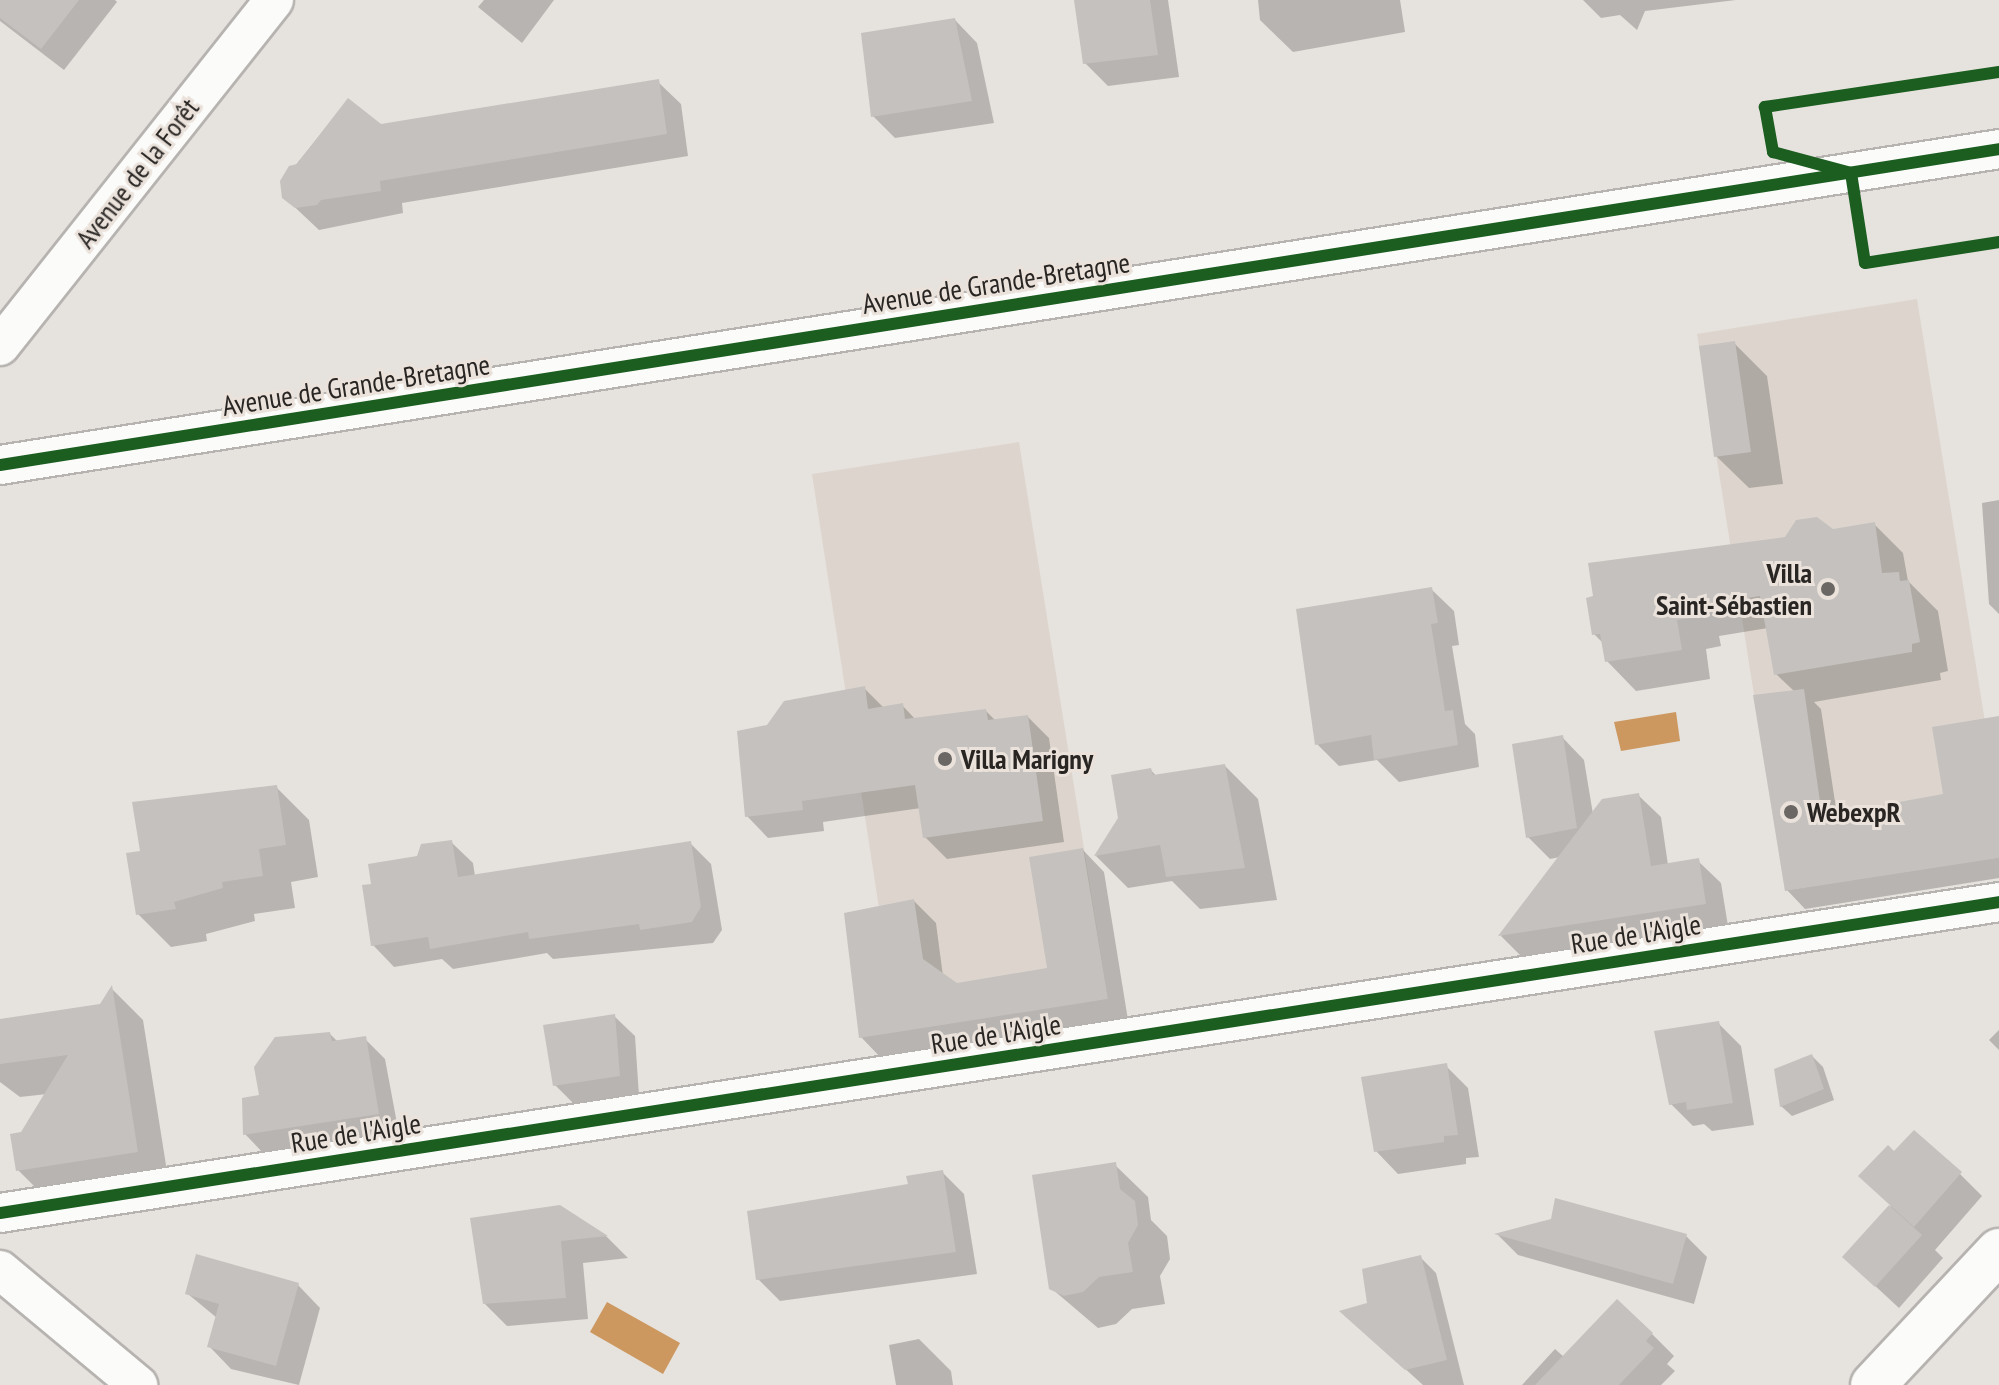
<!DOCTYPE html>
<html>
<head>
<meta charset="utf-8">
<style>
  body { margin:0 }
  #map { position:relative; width:1999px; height:1385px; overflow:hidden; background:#e6e2de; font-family:"PT Sans Narrow",sans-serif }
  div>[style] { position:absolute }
  .built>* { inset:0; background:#ddd5cd }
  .water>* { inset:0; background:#cc985f }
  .shadow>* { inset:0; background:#0003 }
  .building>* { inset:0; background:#c4c1be }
  .roads { filter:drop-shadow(2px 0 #b6b3b0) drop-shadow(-2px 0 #b6b3b0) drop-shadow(0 2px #b6b3b0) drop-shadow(0 -2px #b6b3b0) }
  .minor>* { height:38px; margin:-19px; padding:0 19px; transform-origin:19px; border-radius:19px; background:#fbfbfa }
  .secondary>* { height:44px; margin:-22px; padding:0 22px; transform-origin:22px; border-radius:22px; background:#fbfbfa }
  .cycleway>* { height:12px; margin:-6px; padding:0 6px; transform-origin:6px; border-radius:6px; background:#1b5e20 }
  .dots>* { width:22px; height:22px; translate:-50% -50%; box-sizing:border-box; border:4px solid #eae2db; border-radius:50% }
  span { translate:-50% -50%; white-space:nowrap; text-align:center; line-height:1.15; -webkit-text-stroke:6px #eae2db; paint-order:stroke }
  .street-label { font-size:28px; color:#282523 }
  .poi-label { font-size:28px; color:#282523; font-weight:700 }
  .right { translate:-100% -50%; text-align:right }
  .left { translate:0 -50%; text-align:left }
</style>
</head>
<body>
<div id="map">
  <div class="built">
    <div style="clip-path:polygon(1917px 299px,1999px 809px,1999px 858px,1785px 891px,1697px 334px)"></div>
    <div style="clip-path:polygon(1019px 442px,1108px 999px,898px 1031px,812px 474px)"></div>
  </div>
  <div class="water">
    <div style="clip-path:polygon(1676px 712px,1680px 741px,1621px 751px,1614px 722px)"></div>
    <div style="clip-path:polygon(607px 1302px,680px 1343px,663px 1374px,590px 1332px)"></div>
  </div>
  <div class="shadow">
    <div style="clip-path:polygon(0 0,115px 0,117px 2px,64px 70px,0 21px)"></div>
    <div style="clip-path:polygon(484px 0,554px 0,522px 43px,478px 7px)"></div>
    <div style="clip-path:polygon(1076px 0,1168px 0,1179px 77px,1108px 86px,1085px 63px)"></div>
    <div style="clip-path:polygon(1258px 0,1400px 0,1405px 32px,1293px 52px,1260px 20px)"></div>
    <div style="clip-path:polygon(1583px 0,1736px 0,1645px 11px,1637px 30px,1620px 15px,1601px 18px)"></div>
    <div style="clip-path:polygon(955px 20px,977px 43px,994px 123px,895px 138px,873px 116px)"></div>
    <div style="clip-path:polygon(658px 82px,681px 104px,688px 156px,402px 203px,403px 213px,319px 230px,284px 197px,282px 182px,348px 100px,380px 126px)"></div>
    <div style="clip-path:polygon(1734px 343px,1767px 376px,1783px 484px,1749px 488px,1716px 456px)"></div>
    <div style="clip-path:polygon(1999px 500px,1999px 614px,1989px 604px,1982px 503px)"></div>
    <div style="clip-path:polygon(1874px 524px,1903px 553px,1908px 581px,1938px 611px,1948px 671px,1940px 673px,1941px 680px,1814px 702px,1821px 709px,1837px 815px,1945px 795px,1999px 718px,1999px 878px,1805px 909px,1787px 890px,1795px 692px,1776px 674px,1768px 628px,1719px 636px,1721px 646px,1706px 649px,1710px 679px,1636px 691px,1607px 661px,1604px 644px,1594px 634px,1832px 531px)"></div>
    <div style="clip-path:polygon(1431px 589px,1454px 611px,1459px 645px,1452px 646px,1465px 724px,1475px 734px,1479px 767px,1399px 782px,1377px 760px,1339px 766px,1317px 744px)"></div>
    <div style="clip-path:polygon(864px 688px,884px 708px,902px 705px,916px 720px,986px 711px,996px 721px,1028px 717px,1049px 738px,1064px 842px,947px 859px,925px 837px,921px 808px,823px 822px,824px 831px,768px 838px,747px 816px,768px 727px)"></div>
    <div style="clip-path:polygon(1562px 737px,1584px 760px,1593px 814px,1638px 795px,1661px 817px,1668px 865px,1698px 861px,1721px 883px,1728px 926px,1523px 958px,1501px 936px,1560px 857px,1550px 859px,1528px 837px)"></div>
    <div style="clip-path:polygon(1225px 766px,1258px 799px,1277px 900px,1200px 909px,1172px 881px,1128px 888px,1096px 856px,1151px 770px,1157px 777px)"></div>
    <div style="clip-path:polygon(276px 787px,309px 820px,318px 877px,291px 882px,295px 908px,254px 914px,255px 921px,206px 934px,207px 941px,171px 947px,138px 914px)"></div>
    <div style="clip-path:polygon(451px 842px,473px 863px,475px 876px,690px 843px,711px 864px,722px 930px,713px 943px,553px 959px,547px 953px,453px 969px,442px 959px,394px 967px,373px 945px,373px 886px)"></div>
    <div style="clip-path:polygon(1083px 850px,1104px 872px,1128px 1020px,882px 1059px,861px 1037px,914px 901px,936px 923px,943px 976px,957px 985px,1050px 969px)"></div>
    <div style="clip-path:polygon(112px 989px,143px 1020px,169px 1184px,50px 1202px,18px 1170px,22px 1134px,47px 1094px,20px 1097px,0 1082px,0 1021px,101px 1006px)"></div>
    <div style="clip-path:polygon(614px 1016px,635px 1036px,639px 1096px,576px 1106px,555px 1085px)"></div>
    <div style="clip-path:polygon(1718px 1023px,1741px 1046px,1754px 1125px,1712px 1131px,1704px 1124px,1693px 1126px,1671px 1104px)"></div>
    <div style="clip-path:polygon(1999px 1030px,1999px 1050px,1989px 1040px)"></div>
    <div style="clip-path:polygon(330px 1034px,338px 1042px,365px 1039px,385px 1059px,399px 1134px,265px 1155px,245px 1134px,261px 1096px)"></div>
    <div style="clip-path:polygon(1812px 1056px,1823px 1067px,1834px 1100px,1792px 1116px,1781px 1106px)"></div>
    <div style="clip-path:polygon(1446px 1066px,1468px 1088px,1479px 1157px,1466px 1158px,1466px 1164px,1398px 1174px,1376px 1151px)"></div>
    <div style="clip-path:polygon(1894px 1154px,1960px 1174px,1982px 1196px,1935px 1250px,1943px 1258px,1899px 1308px,1844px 1257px,1891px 1206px)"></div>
    <div style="clip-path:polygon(1115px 1165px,1148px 1197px,1151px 1220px,1167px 1236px,1170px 1259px,1160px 1276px,1165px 1304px,1132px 1309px,1116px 1324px,1098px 1328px,1051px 1288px)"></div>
    <div style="clip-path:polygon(942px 1172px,964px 1194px,977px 1274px,780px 1301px,758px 1279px)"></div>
    <div style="clip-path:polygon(559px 1207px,607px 1237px,628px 1258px,583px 1263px,588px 1319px,507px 1326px,485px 1304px)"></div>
    <div style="clip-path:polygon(1552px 1221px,1686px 1236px,1707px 1257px,1694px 1304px,1518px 1255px,1498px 1235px)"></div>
    <div style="clip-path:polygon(1420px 1257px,1436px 1273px,1464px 1385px,1423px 1385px,1358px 1326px,1369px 1305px)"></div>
    <div style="clip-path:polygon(298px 1285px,320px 1308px,299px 1385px,231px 1369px,209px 1346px,217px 1318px,188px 1294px)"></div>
    <div style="clip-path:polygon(1652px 1334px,1674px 1356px,1667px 1364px,1675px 1371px,1661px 1385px,1522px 1385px,1555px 1349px,1564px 1357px)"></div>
    <div style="clip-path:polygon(919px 1339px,951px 1371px,953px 1385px,896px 1385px,889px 1345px)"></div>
  </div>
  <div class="building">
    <div style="clip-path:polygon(0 0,79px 0,41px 49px,0 18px)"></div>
    <div style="clip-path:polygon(1074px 0,1150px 0,1158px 55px,1083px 64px)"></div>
    <div style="clip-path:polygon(955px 18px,972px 101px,871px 117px,861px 33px)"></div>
    <div style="clip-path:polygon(659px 79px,667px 134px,380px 181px,381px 191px,321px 200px,317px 205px,295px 208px,282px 198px,280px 181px,289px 166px,297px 164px,348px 98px,381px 124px)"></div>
    <div style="clip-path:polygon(1735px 341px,1751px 452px,1714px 457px,1699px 346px)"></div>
    <div style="clip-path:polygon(1817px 517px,1833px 529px,1875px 522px,1882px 573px,1899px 572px,1900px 581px,1909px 580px,1920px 642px,1912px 644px,1912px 652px,1774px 675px,1760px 596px,1691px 607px,1693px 618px,1677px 620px,1682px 650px,1605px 662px,1600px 634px,1592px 635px,1586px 598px,1593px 596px,1588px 563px,1785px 537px,1796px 520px)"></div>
    <div style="clip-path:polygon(1432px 587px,1438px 623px,1431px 624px,1445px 711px,1453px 710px,1458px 745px,1374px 760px,1371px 735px,1315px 745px,1296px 609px)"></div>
    <div style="clip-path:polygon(865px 686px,868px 709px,903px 703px,905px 719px,986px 709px,988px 720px,1028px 715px,1043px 821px,923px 838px,915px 785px,802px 801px,803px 810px,745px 817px,737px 731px,767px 725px,784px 701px)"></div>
    <div style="clip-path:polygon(1804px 689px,1822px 816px,1943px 794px,1932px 727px,1999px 716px,1999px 858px,1785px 891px,1753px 695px)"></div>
    <div style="clip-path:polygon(1563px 735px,1577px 828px,1526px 838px,1512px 744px)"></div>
    <div style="clip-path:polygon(1225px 764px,1245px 868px,1166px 877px,1160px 845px,1094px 856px,1118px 818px,1111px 775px,1151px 768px,1153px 775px)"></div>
    <div style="clip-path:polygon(277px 785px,286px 845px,259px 849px,263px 876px,222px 882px,223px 888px,174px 902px,176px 909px,136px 915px,126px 853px,140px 851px,132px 802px)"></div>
    <div style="clip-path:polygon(1639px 793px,1651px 866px,1699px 858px,1706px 904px,1498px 936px,1602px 799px)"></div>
    <div style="clip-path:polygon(452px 840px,458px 877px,691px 841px,701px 907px,692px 922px,640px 930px,639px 924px,529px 939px,528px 932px,430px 949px,428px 937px,371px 946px,362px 885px,371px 884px,368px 864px,417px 856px,421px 844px)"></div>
    <div style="clip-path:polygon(1083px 848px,1108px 999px,859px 1038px,844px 913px,914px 899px,923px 959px,957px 983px,1047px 968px,1029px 857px)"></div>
    <div style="clip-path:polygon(112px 985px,138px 1152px,16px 1171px,10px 1134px,21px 1132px,68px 1055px,0 1064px,0 1019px,100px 1004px)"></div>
    <div style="clip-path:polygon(615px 1014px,620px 1076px,553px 1086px,543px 1025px)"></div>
    <div style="clip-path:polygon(1719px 1021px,1733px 1103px,1687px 1110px,1686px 1102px,1669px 1105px,1654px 1031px)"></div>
    <div style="clip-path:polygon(330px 1032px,332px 1041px,366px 1036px,379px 1114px,243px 1135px,242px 1098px,259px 1095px,254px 1067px,275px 1037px)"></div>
    <div style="clip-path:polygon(1812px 1054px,1824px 1089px,1780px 1107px,1774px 1069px)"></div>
    <div style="clip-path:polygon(1447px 1063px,1458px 1135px,1444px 1136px,1444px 1142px,1374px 1152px,1361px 1077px)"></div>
    <div style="clip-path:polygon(1914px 1130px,1962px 1172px,1914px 1227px,1858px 1176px,1888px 1145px,1894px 1151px)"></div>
    <div style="clip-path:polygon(1116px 1162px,1120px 1189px,1135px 1201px,1138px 1225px,1128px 1243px,1133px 1272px,1099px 1277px,1083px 1292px,1064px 1296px,1049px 1289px,1032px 1175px)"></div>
    <div style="clip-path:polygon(943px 1170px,956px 1252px,756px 1280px,747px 1211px,908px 1184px,906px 1176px)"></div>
    <div style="clip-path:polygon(1555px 1198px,1687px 1234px,1673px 1284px,1494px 1234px,1551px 1219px)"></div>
    <div style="clip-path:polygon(560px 1205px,608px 1236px,561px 1241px,566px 1298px,483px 1304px,470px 1218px)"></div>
    <div style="clip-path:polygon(1889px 1205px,1922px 1235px,1875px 1287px,1842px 1257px)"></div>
    <div style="clip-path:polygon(196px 1254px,299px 1283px,276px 1366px,207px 1347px,219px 1304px,185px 1294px)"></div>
    <div style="clip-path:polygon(1421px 1255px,1447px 1360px,1405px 1370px,1339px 1311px,1367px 1303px,1362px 1269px)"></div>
    <div style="clip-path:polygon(1617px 1299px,1653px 1333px,1646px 1341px,1654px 1348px,1619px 1385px,1535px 1385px)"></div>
  </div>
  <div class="roads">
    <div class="minor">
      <div style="left:0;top:346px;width:441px;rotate:-51.6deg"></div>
      <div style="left:0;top:465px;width:2024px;rotate:-8.98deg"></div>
      <div style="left:0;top:1213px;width:2023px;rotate:-8.84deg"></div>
      <div style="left:0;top:1270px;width:180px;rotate:39.8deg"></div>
    </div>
    <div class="secondary">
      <div style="left:1873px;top:1385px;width:184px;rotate:-46.8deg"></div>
    </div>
  </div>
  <div class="cycleway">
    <div style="left:1999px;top:72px;width:237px;rotate:171.5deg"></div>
    <div style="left:1765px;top:107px;width:46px;rotate:79.9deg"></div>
    <div style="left:1773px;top:152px;width:81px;rotate:15.1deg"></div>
    <div style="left:1851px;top:173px;width:91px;rotate:81.2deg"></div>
    <div style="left:1865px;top:263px;width:136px;rotate:-8.9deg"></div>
    <div style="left:0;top:465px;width:2024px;rotate:-8.98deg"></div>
    <div style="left:0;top:1213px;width:2023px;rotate:-8.84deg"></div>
  </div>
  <div class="dots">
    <div style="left:1828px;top:589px;background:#6a6764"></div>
    <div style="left:945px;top:759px;background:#6a6764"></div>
    <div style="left:1791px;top:812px;background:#6a6764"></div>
  </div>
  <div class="street-label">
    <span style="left:137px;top:173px;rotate:-52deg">Avenue de la Forêt</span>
    <span style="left:996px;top:283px;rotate:-9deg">Avenue de Grande-Bretagne</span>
    <span style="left:356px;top:385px;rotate:-9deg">Avenue de Grande-Bretagne</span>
    <span style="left:1636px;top:934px;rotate:-9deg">Rue de l'Aigle</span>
    <span style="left:996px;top:1034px;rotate:-9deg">Rue de l'Aigle</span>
    <span style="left:356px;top:1133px;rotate:-9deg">Rue de l'Aigle</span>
  </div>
  <div class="poi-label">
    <span class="right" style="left:1812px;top:589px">Villa<br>Saint-Sébastien</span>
    <span class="left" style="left:961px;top:759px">Villa Marigny</span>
    <span class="left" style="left:1807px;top:812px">WebexpR</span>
  </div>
</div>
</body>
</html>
